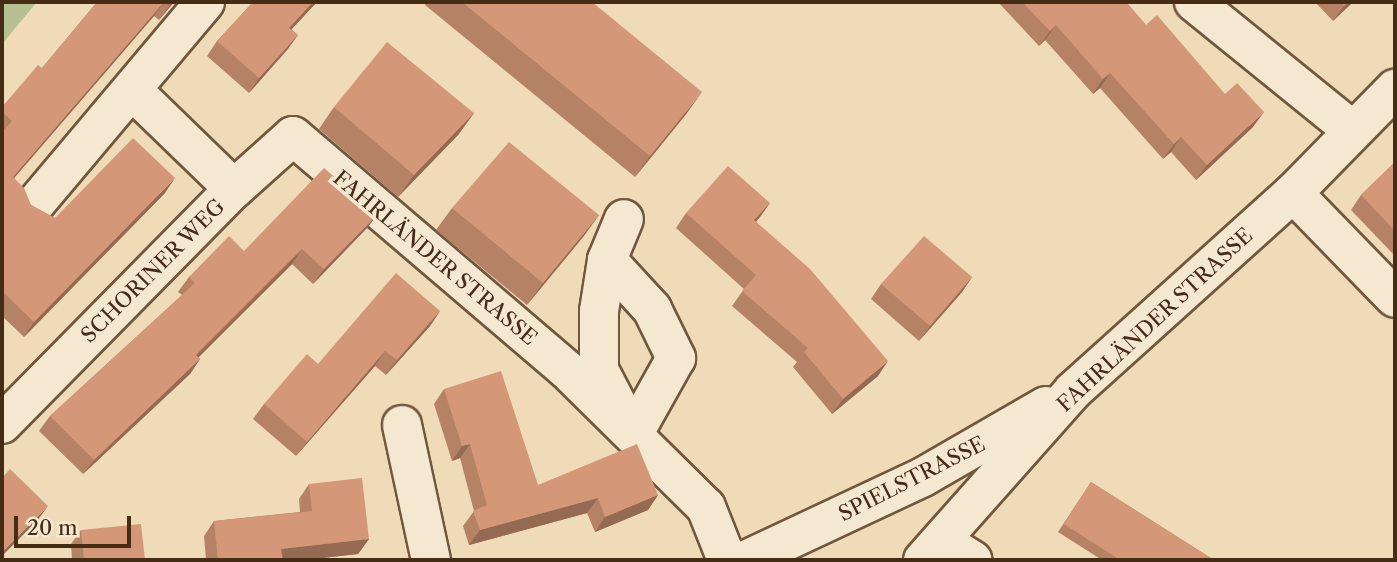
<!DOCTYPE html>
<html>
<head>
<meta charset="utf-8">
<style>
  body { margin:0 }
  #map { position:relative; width:1397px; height:562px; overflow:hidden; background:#efdbb8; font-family:"Libre Caslon Text",serif }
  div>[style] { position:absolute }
  .green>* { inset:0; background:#b7c090 }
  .roads { filter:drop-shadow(2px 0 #70583e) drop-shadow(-2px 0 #70583e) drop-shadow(0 2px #70583e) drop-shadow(0 -2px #70583e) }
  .street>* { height:38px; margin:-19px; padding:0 19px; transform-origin:19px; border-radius:19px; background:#f5e8d1 }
  .wall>* { inset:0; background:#b68266 }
  .shaded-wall>* { inset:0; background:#946a53 }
  .building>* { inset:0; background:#d49777 }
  span { translate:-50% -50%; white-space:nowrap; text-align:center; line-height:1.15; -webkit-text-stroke:7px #f5e8d1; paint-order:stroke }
  .street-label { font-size:21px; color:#452c15 }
  .frame { position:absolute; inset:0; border:4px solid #452c15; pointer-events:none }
  .scale { position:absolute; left:14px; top:516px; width:117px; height:32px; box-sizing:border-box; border:4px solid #452c15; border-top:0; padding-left:9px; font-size:21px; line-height:24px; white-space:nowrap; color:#452c15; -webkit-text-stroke:5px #f5e8d1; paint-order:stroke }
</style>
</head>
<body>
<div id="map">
  <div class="green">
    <div style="clip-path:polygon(2px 2px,37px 2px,2px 44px)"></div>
  </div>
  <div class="roads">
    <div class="street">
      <div style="left:1194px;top:2px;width:203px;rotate:39deg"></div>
      <div style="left:132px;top:90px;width:142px;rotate:44.1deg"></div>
      <div style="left:1293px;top:193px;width:146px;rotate:45.8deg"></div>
      <div style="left:35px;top:204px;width:264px;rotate:-49.9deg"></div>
      <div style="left:607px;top:260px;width:67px;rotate:47.4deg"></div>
      <div style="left:652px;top:309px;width:55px;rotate:63.9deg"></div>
      <div style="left:676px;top:358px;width:88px;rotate:119.2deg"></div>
      <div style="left:621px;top:412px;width:47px;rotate:-117.6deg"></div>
      <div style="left:599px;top:370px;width:59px;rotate:-90deg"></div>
      <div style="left:599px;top:311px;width:52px;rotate:-81.1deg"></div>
      <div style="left:607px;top:260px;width:44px;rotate:-67.5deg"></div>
      <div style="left:2px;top:424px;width:330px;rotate:-45.4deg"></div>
      <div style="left:234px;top:189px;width:79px;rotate:-41.9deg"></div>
      <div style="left:293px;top:136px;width:360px;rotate:40.5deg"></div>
      <div style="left:567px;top:370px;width:195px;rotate:44.6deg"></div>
      <div style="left:706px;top:507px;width:57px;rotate:68.4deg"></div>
      <div style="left:402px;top:425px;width:138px;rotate:77.9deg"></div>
      <div style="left:942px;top:541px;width:36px;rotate:32deg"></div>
      <div style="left:746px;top:560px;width:195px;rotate:-25.1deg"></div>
      <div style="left:923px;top:477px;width:142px;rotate:-30deg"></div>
      <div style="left:923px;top:560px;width:226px;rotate:-48.4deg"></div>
      <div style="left:1073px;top:391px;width:296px;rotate:-42deg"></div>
      <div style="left:1293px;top:193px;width:146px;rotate:-45.6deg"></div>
    </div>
  </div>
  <div class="wall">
    <div style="clip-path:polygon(97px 2px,174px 2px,159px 20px,154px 16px,14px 178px,31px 205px,55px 218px,165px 193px,24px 337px,2px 316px,2px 107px,42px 68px)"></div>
    <div style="clip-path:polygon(253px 2px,317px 2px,291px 29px,298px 35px,287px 50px,249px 93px,207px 56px,217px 41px)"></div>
    <div style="clip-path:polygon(427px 2px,592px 2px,687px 113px,635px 177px,425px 5px)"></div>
    <div style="clip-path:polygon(998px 2px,1126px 2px,1146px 25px,1253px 127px,1196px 180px,1171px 152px,1163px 159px,1100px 88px,1093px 94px,1045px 40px,1039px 46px)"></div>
    <div style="clip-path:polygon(1315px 2px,1353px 2px,1333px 21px)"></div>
    <div style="clip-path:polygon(334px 107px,474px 113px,458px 135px,398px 197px,319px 129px)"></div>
    <div style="clip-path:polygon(1395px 162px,1395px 256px,1351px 210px,1361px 195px)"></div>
    <div style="clip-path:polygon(770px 203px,756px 222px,878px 376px,832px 414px,793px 367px,797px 362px,732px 306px,744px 289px,676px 228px,686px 213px)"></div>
    <div style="clip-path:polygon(452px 208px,599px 215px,583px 237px,527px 305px,436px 230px)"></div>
    <div style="clip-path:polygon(378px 214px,367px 228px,313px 284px,292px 264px,198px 357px,200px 359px,190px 374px,83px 474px,39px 431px,50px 416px,182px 295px,178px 292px,189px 277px,244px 251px)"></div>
    <div style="clip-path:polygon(972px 277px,962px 292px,919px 341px,871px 299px,881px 284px)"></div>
    <div style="clip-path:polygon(440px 311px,430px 326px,386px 375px,375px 366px,296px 456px,253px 419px,264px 404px,318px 364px)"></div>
    <div style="clip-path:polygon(444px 389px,538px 485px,658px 495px,648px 510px,595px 532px,587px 513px,469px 545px,463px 526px,474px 511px,460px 458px,452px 461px,434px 404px)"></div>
    <div style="clip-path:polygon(1091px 482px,1214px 560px,1102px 560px,1058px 532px)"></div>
    <div style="clip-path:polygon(309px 484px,369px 539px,358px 554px,304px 560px,206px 560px,204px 536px,214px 521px,300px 512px,299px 499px)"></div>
    <div style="clip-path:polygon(81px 530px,145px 560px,72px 560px,71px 544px)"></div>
  </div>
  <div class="shaded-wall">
    <div style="clip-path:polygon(164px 2px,154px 16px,2px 192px,13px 177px)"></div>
    <div style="clip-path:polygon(172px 2px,174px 2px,159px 20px)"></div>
    <div style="clip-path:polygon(313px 2px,317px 2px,279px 43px,289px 28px)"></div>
    <div style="clip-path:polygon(1348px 2px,1353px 2px,1333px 21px,1344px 6px)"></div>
    <div style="clip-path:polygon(1056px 25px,1045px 40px,1039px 46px,1050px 31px)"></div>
    <div style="clip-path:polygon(298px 35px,287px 50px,249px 93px,259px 78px)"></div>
    <div style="clip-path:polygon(1110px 73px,1100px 88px,1093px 94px,1103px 79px)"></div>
    <div style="clip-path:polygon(702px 92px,687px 113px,635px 177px,650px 156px)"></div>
    <div style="clip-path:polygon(1264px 112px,1253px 127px,1196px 180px,1207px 165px)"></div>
    <div style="clip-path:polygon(474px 113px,458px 135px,398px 197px,414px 175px)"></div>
    <div style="clip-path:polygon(1181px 137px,1171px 152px,1163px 159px,1174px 144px)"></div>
    <div style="clip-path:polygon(175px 178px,165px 193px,24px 337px,34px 322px)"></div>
    <div style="clip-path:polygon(770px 203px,760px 217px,744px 235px,754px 220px)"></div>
    <div style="clip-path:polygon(378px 214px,367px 228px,313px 284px,324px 269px)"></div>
    <div style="clip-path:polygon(599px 215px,583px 237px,527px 305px,543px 283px)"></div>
    <div style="clip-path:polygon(302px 249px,292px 264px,186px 370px,196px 355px)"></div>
    <div style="clip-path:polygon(972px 277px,962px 292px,919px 341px,930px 326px)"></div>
    <div style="clip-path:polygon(440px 311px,430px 326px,386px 375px,397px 360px)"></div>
    <div style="clip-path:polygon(385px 351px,375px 366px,296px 456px,307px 442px)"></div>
    <div style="clip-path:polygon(200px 359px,190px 374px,83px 474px,94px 460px)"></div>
    <div style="clip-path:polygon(888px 361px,878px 376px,832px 414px,843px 399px)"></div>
    <div style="clip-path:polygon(470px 444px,460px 458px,452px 461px,462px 446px)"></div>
    <div style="clip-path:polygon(658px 495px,648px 510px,595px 532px,605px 517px)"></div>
    <div style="clip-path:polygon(598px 498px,587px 513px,469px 545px,480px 530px)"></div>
    <div style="clip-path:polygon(48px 506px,37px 521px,2px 556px,2px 552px)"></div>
    <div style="clip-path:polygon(369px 539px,358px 554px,304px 560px,274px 560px,281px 549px)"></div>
  </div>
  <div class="building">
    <div style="clip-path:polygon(97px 2px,164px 2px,13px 177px,24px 188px,31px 205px,55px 218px,133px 138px,175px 178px,34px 322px,2px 291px,2px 132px,12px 121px,2px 112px,2px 107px,38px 65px,42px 68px)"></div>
    <div style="clip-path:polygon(253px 2px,313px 2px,289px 28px,298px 35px,259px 78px,217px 41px)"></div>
    <div style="clip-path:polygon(462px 2px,592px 2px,702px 92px,650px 156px)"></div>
    <div style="clip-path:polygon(1022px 2px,1126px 2px,1146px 25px,1157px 15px,1225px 94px,1237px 83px,1264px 112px,1207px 165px,1181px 137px,1174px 144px,1110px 73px,1103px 79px,1056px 25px,1050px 31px)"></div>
    <div style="clip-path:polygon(1340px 2px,1348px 2px,1344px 6px)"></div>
    <div style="clip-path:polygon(387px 42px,474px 113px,414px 175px,334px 107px)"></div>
    <div style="clip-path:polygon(509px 142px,599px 215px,543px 283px,452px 208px)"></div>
    <div style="clip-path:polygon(1395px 162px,1395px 231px,1361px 195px)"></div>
    <div style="clip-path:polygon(728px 166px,770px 203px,754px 220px,810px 269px,888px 361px,843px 399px,804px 352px,808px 348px,742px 291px,756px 275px,686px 213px)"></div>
    <div style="clip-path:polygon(324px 168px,378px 214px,324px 269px,302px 249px,196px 355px,200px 359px,94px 460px,50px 416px,195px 283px,189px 277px,229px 236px,244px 251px)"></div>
    <div style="clip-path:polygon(924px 236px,972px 277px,930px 326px,881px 284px)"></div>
    <div style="clip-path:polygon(396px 273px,440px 311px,397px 360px,385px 351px,307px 442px,264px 404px,307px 354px,318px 364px)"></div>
    <div style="clip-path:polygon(501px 371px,538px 485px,637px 444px,658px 495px,605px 517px,598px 498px,480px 530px,473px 511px,487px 505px,470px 444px,462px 446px,444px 389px)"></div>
    <div style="clip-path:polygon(10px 469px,48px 506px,2px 552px,2px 478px)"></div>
    <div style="clip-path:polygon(362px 478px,369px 539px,281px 549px,283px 560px,218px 560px,214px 521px,312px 511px,309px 484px)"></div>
    <div style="clip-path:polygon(1091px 482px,1214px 560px,1120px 560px,1064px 524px)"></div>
    <div style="clip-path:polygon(141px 524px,145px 560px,84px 560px,81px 530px)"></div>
  </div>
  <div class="street-label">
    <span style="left:435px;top:258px;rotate:40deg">FAHRLÄNDER STRASSE</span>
    <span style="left:153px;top:271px;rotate:-45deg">SCHORINER WEG</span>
    <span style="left:1155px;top:320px;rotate:-43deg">FAHRLÄNDER STRASSE</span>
    <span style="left:912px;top:479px;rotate:-27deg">SPIELSTRASSE</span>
  </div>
  <div class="frame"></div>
  <div class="scale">20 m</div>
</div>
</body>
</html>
